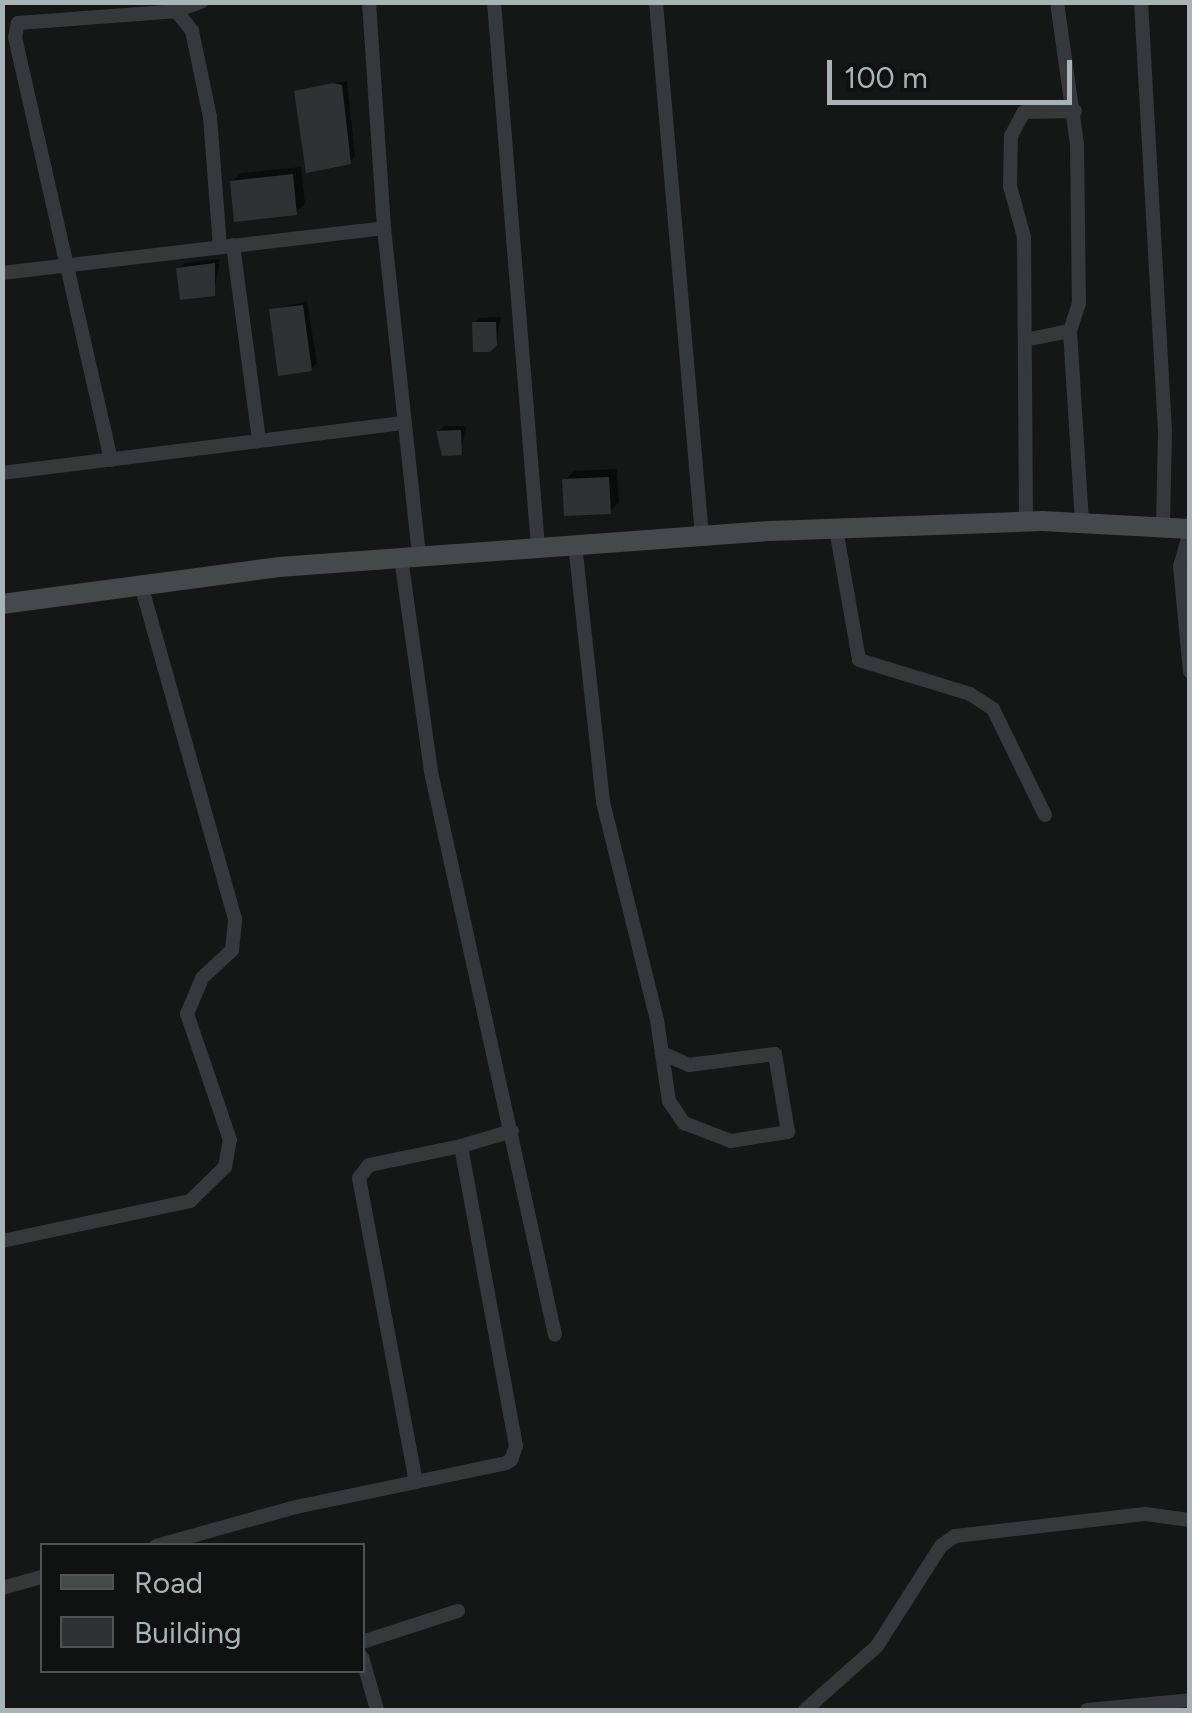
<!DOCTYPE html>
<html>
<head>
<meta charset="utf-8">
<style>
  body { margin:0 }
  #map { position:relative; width:1192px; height:1713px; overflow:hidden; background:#151616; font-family:Figtree,sans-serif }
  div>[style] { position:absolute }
  .shadow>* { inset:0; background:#0007 }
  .building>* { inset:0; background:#303132 }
  .street>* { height:14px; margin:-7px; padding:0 7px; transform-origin:7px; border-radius:7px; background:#36393b }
  .secondary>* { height:20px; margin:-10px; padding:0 10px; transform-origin:10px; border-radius:10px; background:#44494b }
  span { translate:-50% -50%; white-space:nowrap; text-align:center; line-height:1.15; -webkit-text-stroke:9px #101111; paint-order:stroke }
  .frame { position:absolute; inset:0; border:5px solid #a8b3b5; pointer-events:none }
  .legend { position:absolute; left:40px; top:1543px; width:325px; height:130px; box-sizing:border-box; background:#101111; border:2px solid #4d5253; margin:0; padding:12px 18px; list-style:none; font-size:30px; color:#a8b3b5 }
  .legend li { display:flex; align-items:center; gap:20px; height:50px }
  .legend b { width:50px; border:2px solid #4d5253 }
  .scale { position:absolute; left:827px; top:60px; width:245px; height:45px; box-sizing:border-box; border:5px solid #a8b3b5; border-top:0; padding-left:12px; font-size:30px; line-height:35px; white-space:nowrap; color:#a8b3b5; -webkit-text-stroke:8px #101111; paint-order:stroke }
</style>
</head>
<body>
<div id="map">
  <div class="shadow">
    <div style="clip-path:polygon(347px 81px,355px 156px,350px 162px,297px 92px)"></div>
    <div style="clip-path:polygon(301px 167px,305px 204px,296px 212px,232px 182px,241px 173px)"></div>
    <div style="clip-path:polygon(220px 259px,214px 294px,179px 269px,184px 263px)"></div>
    <div style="clip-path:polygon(307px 301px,317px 363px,311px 369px,272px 310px)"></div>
    <div style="clip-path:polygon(501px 317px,496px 343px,474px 323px,480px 318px)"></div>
    <div style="clip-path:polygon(444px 426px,466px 426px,461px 453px,439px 432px)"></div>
    <div style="clip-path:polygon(617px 469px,619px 502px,610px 511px,565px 480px,574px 471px)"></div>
  </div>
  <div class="building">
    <div style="clip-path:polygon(333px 83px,342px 85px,351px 164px,306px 173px,294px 91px)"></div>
    <div style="clip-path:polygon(293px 174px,297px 215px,234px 222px,230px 181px)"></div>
    <div style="clip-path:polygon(215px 263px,215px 296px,180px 300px,176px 268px)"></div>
    <div style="clip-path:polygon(303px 305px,312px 371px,278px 376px,269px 309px)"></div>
    <div style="clip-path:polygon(472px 322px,496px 322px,497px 345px,490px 352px,473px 352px)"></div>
    <div style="clip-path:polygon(461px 430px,462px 455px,442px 456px,436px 431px)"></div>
    <div style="clip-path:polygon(609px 477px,611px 514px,564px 516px,562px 479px)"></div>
  </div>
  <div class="street">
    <div style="left:369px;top:2px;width:226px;rotate:86.2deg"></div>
    <div style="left:384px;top:228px;width:331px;rotate:83.9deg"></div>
    <div style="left:494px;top:2px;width:547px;rotate:85.38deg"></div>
    <div style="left:656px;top:2px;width:536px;rotate:85.08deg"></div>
    <div style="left:1057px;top:2px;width:144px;rotate:82deg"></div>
    <div style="left:1077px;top:145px;width:158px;rotate:89.3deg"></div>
    <div style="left:1079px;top:303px;width:29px;rotate:108deg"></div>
    <div style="left:1070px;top:331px;width:190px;rotate:86.4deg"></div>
    <div style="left:1141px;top:2px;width:429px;rotate:86.8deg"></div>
    <div style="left:1165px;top:430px;width:97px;rotate:91.2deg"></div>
    <div style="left:176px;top:11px;width:27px;rotate:-20deg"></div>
    <div style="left:233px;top:245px;width:197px;rotate:82.4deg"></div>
    <div style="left:2px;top:273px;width:385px;rotate:-6.7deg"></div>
    <div style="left:1025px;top:340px;width:46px;rotate:-11.3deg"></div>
    <div style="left:111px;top:460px;width:433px;rotate:-102.8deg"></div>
    <div style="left:15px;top:38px;width:15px;rotate:-79deg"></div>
    <div style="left:18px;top:23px;width:158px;rotate:-4.3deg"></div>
    <div style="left:176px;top:11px;width:26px;rotate:51deg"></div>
    <div style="left:192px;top:31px;width:88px;rotate:78.2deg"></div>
    <div style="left:210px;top:117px;width:130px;rotate:85.6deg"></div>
    <div style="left:2px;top:473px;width:402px;rotate:-7.1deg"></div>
    <div style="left:1026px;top:521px;width:284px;rotate:-90.4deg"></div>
    <div style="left:1024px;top:237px;width:53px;rotate:-105.4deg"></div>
    <div style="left:1010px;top:186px;width:50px;rotate:-88.9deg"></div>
    <div style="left:1011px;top:136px;width:27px;rotate:-62deg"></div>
    <div style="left:1024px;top:112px;width:51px;rotate:-1.1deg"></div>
    <div style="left:836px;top:529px;width:133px;rotate:80deg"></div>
    <div style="left:859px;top:660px;width:116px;rotate:17deg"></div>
    <div style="left:970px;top:694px;width:27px;rotate:33deg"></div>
    <div style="left:993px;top:709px;width:118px;rotate:63.9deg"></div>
    <div style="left:1190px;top:532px;width:35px;rotate:106deg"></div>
    <div style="left:1180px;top:566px;width:106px;rotate:84.6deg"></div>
    <div style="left:575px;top:544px;width:260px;rotate:83.8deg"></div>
    <div style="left:603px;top:802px;width:225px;rotate:76.1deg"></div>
    <div style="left:657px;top:1020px;width:82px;rotate:81.6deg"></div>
    <div style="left:669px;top:1101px;width:27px;rotate:56deg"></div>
    <div style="left:684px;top:1123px;width:50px;rotate:21deg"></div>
    <div style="left:731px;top:1141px;width:58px;rotate:-9deg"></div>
    <div style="left:788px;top:1132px;width:79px;rotate:-99.5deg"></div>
    <div style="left:775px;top:1054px;width:87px;rotate:172.7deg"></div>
    <div style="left:689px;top:1065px;width:30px;rotate:-156deg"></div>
    <div style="left:401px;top:558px;width:216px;rotate:82deg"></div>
    <div style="left:431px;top:772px;width:576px;rotate:77.58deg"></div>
    <div style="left:461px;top:1146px;width:53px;rotate:-16.4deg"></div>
    <div style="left:2px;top:1241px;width:192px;rotate:-12deg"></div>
    <div style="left:190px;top:1201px;width:49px;rotate:-44.2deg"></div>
    <div style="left:225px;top:1167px;width:27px;rotate:-80deg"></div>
    <div style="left:230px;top:1140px;width:133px;rotate:-108.8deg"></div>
    <div style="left:187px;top:1014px;width:39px;rotate:-67deg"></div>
    <div style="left:202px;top:978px;width:41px;rotate:-43deg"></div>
    <div style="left:232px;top:950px;width:31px;rotate:-84deg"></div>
    <div style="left:235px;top:919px;width:348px;rotate:-105.7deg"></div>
    <div style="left:156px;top:1546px;width:145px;rotate:-15.6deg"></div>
    <div style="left:296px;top:1507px;width:123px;rotate:-11.8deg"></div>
    <div style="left:416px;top:1482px;width:92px;rotate:-11.9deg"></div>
    <div style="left:506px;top:1463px;width:6px;rotate:-31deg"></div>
    <div style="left:511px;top:1460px;width:15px;rotate:-70deg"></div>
    <div style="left:516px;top:1446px;width:305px;rotate:-100.4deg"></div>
    <div style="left:461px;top:1146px;width:94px;rotate:168.3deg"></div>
    <div style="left:369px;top:1165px;width:16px;rotate:128deg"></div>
    <div style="left:359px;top:1178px;width:309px;rotate:79.4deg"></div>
    <div style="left:2px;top:1588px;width:41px;rotate:-15.4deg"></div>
    <div style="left:362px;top:1642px;width:101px;rotate:-17.9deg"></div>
    <div style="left:362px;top:1657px;width:55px;rotate:74.2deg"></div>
    <div style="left:805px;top:1710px;width:96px;rotate:-41.6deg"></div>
    <div style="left:877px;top:1646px;width:119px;rotate:-57.4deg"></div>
    <div style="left:941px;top:1546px;width:17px;rotate:-36deg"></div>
    <div style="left:955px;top:1536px;width:191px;rotate:-6.6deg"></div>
    <div style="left:1145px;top:1514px;width:45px;rotate:7.6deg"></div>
    <div style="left:1087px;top:1710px;width:103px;rotate:-5.5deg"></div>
  </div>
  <div class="secondary">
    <div style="left:2px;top:604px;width:279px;rotate:-7.6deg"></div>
    <div style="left:279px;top:567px;width:493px;rotate:-4.2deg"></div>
    <div style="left:771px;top:531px;width:271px;rotate:-2.1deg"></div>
    <div style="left:1042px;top:521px;width:148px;rotate:3.1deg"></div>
  </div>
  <div class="frame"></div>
  <ul class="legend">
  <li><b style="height:12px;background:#44494b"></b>Road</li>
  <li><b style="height:28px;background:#303132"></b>Building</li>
  </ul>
  <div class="scale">100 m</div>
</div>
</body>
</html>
